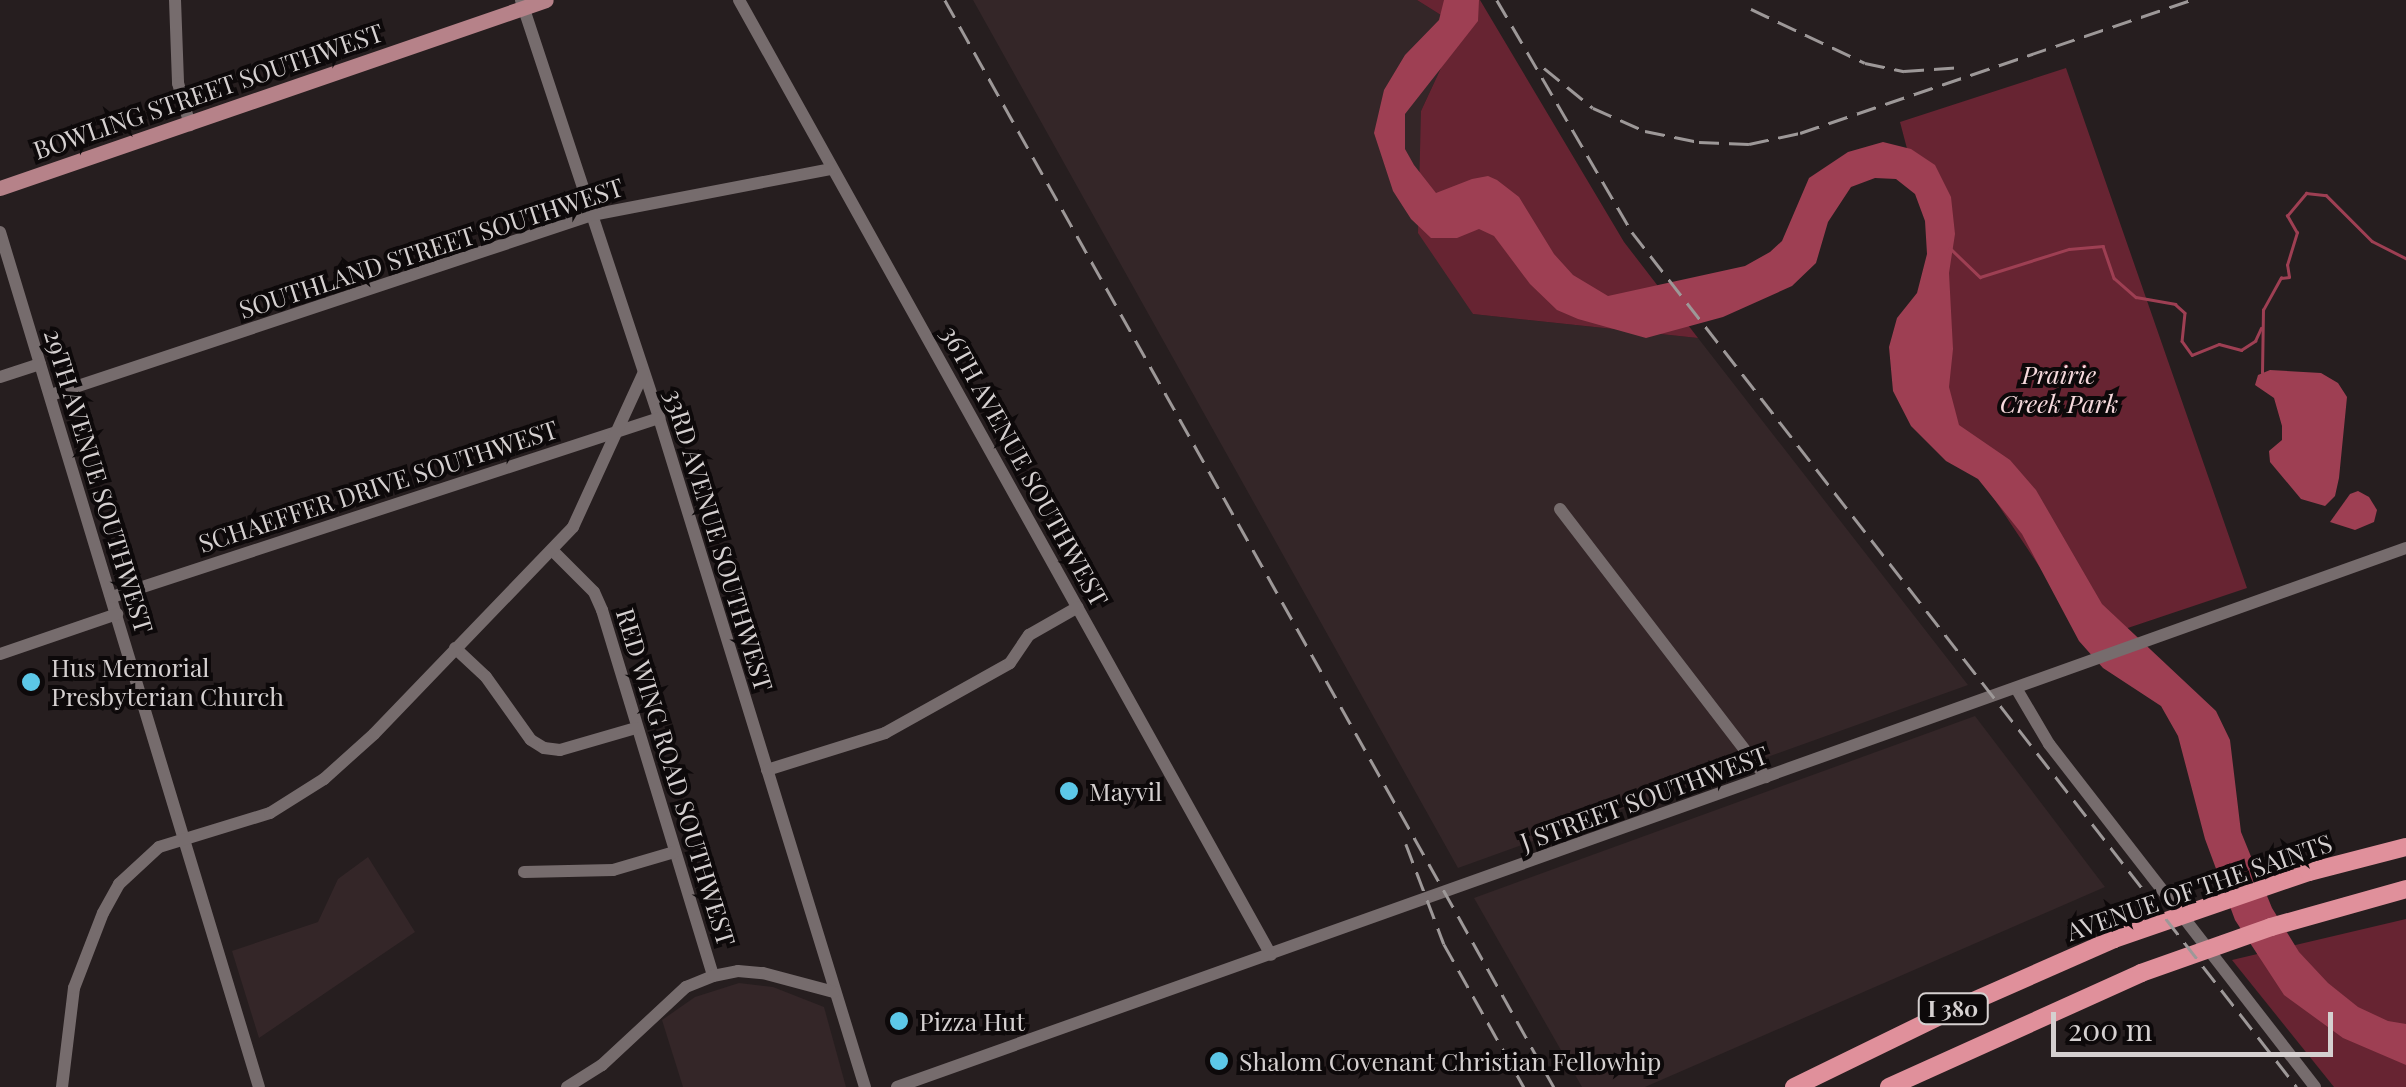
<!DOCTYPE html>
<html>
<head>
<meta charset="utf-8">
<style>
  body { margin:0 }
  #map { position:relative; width:2406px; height:1087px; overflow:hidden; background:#261e1f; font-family:"Playfair Display",serif }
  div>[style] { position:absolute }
  .built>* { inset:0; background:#342628 }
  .green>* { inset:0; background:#672432 }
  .water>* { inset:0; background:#9e3f53 }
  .stream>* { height:2.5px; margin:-1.25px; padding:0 1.25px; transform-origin:1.25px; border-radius:1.25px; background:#9e3f53 }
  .minor>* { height:12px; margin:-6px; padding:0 6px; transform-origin:6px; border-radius:6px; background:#766c6d }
  .major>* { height:15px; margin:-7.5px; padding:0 7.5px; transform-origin:7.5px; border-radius:7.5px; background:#b68289 }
  .highway>* { height:18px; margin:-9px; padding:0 9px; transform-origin:9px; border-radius:9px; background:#e0909b }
  .rail>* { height:2.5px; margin-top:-1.25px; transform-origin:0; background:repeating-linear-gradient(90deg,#9d9898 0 20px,transparent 0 30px) }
  .dots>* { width:28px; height:28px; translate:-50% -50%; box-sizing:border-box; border:5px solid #0d090a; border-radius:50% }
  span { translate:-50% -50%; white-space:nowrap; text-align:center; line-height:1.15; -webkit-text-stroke:8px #0d090a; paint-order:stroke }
  .shield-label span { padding:2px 8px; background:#0d090a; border:2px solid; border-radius:8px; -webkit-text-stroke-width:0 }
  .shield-label { font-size:22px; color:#d5d0d0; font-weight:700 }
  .street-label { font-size:25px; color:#d5d0d0 }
  .park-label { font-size:25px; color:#f6dadd; font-style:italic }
  .poi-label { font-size:25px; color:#d5d0d0 }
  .left { translate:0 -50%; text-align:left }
  .scale { position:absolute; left:2051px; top:1012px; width:282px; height:45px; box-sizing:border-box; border:5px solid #d5d0d0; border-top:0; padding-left:12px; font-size:30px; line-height:35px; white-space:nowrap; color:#d5d0d0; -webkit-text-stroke:8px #0d090a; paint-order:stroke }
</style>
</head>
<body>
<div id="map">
  <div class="built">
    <div style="clip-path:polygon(973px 0,1417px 0,1460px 27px,1421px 111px,1473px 314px,1698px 338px,1968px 685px,1458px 868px)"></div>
    <div style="clip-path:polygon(1975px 716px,2105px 887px,1645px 1087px,1582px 1087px,1474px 898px)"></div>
    <div style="clip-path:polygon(368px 857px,415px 932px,259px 1038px,232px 951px,318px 922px,338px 879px)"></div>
    <div style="clip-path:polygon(739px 983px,773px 987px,824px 1007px,846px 1087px,683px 1087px,662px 1020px,695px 997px)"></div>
  </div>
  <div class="green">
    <div style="clip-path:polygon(1417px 0,1480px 0,1624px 242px,1698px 338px,1473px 314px,1418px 233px,1421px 111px,1460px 27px)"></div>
    <div style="clip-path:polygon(2066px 68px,2247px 588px,2089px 641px,1949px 431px,1932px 244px,1900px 122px)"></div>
    <div style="clip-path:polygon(2406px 919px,2406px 1087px,2334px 1087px,2232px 960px)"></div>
  </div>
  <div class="water">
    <div style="clip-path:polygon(1444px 0,1479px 0,1478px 21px,1405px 114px,1405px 149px,1414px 165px,1436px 193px,1472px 179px,1488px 176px,1497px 180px,1519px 197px,1554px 254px,1573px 275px,1608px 296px,1745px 266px,1770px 252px,1782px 241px,1809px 178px,1848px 152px,1883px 142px,1911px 149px,1935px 165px,1951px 197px,1955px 234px,1949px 273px,1953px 349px,1949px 387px,1959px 425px,2010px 460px,2036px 490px,2102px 604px,2216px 711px,2230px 740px,2241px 832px,2272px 908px,2299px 952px,2328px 983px,2358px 1007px,2388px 1021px,2406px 1024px,2406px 1065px,2343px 1038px,2284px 995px,2235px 920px,2205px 839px,2178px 736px,2161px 706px,2103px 668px,2079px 641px,2022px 534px,1978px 479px,1946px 461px,1911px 426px,1893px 391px,1889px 347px,1897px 318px,1917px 293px,1927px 254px,1925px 221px,1915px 194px,1896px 179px,1875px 178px,1851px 187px,1828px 222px,1816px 263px,1792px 286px,1723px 317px,1646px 338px,1578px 319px,1557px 310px,1530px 284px,1494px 236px,1479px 229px,1457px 238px,1431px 238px,1411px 219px,1393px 191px,1374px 133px,1384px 90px,1405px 55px,1439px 20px)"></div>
    <div style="clip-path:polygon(2270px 370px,2321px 373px,2338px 383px,2347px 397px,2339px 478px,2335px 496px,2325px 506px,2301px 499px,2270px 462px,2269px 451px,2282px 440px,2282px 426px,2274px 398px,2255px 385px,2258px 375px)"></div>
    <div style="clip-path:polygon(2358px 491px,2369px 497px,2377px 510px,2374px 522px,2355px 530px,2330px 522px,2350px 494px)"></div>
  </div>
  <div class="stream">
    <div style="left:1950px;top:248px;width:42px;rotate:44deg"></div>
    <div style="left:1980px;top:277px;width:93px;rotate:-17.5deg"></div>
    <div style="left:2069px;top:249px;width:34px;rotate:-5deg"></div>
    <div style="left:2103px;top:246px;width:34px;rotate:71deg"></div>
    <div style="left:2114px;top:278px;width:29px;rotate:41deg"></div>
    <div style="left:2136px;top:297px;width:40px;rotate:10deg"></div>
    <div style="left:2175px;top:304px;width:13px;rotate:42deg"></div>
    <div style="left:2185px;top:313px;width:28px;rotate:96deg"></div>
    <div style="left:2182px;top:341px;width:17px;rotate:54deg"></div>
    <div style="left:2192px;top:355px;width:29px;rotate:-22deg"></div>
    <div style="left:2219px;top:344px;width:23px;rotate:15deg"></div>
    <div style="left:2241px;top:350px;width:17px;rotate:-33deg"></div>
    <div style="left:2255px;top:341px;width:14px;rotate:-65deg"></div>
    <div style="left:2262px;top:373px;width:63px;rotate:-89.1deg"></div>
    <div style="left:2263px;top:310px;width:37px;rotate:-61deg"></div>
    <div style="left:2281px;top:278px;width:8px;rotate:-7deg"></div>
    <div style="left:2289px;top:277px;width:12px;rotate:-99deg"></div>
    <div style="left:2287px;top:265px;width:34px;rotate:-73deg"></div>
    <div style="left:2297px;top:233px;width:20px;rotate:-120deg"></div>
    <div style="left:2287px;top:216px;width:30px;rotate:-50deg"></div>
    <div style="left:2306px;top:193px;width:20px;rotate:6deg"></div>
    <div style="left:2326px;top:195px;width:65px;rotate:45deg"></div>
    <div style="left:2372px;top:241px;width:38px;rotate:27deg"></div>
  </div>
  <div class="minor">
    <div style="left:175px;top:0;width:83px;rotate:87.9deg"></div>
    <div style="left:178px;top:83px;width:44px;rotate:74.1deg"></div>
    <div style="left:521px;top:0;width:440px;rotate:71.7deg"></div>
    <div style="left:659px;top:418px;width:700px;rotate:72.89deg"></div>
    <div style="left:739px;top:0;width:1093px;rotate:60.88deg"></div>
    <div style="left:0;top:232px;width:893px;rotate:73.15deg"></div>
    <div style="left:0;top:377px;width:42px;rotate:-18deg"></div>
    <div style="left:51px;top:395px;width:570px;rotate:-18.4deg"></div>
    <div style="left:592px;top:215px;width:244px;rotate:-10.9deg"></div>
    <div style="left:1560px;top:509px;width:338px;rotate:52.5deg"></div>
    <div style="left:552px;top:550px;width:59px;rotate:45deg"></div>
    <div style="left:594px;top:592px;width:20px;rotate:66deg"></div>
    <div style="left:602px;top:610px;width:382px;rotate:73.1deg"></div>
    <div style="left:112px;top:597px;width:576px;rotate:-18.12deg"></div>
    <div style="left:455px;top:648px;width:42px;rotate:43.1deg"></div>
    <div style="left:486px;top:677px;width:77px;rotate:54.5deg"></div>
    <div style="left:531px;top:740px;width:15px;rotate:32deg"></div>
    <div style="left:544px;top:748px;width:16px;rotate:7deg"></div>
    <div style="left:560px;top:750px;width:79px;rotate:-16.1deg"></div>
    <div style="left:0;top:654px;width:124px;rotate:-18.9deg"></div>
    <div style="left:2016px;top:688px;width:65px;rotate:59.5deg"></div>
    <div style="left:2049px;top:744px;width:434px;rotate:52.2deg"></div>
    <div style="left:767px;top:770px;width:124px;rotate:-17.4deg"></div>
    <div style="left:885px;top:733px;width:143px;rotate:-29.2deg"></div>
    <div style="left:1010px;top:663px;width:34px;rotate:-56deg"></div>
    <div style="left:1029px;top:635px;width:56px;rotate:-29.7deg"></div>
    <div style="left:524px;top:872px;width:89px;rotate:-1.3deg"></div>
    <div style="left:613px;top:870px;width:64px;rotate:-16.4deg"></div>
    <div style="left:62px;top:1087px;width:100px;rotate:-83.1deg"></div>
    <div style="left:74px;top:988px;width:80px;rotate:-68.9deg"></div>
    <div style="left:103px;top:913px;width:33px;rotate:-61deg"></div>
    <div style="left:119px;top:884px;width:54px;rotate:-42.8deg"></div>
    <div style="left:159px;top:847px;width:116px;rotate:-17deg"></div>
    <div style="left:270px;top:813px;width:64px;rotate:-32.2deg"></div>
    <div style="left:324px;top:779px;width:67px;rotate:-42deg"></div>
    <div style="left:374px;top:734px;width:287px;rotate:-46.1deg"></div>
    <div style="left:573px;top:527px;width:168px;rotate:-65.4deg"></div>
    <div style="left:567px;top:1087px;width:41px;rotate:-32.2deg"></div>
    <div style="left:602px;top:1065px;width:115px;rotate:-42.9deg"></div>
    <div style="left:686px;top:987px;width:29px;rotate:-22deg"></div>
    <div style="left:713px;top:976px;width:25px;rotate:-11deg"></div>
    <div style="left:738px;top:971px;width:25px;rotate:5deg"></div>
    <div style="left:763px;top:973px;width:73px;rotate:15deg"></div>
    <div style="left:897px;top:1087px;width:1602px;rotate:-19.66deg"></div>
  </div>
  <div class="major">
    <div style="left:0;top:188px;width:577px;rotate:-19deg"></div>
  </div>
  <div class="highway">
    <div style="left:1794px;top:1087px;width:167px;rotate:-26deg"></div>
    <div style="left:1944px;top:1014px;width:186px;rotate:-23.8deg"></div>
    <div style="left:2114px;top:939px;width:206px;rotate:-19deg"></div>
    <div style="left:2309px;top:872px;width:100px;rotate:-14.5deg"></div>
    <div style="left:1889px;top:1087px;width:277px;rotate:-24.3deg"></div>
    <div style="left:2141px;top:973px;width:138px;rotate:-19.5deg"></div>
    <div style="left:2271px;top:927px;width:140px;rotate:-15.7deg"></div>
  </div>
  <div class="rail">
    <div style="left:945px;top:0;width:1246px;rotate:60.74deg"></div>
    <div style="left:1497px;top:0;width:268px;rotate:59.8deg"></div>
    <div style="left:1632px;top:232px;width:1083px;rotate:52.13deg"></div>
    <div style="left:1751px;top:9px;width:126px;rotate:25.3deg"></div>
    <div style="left:1865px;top:63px;width:40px;rotate:12deg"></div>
    <div style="left:1904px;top:71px;width:59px;rotate:-3.9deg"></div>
    <div style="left:1544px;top:68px;width:63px;rotate:39.2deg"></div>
    <div style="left:1593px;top:108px;width:57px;rotate:23.9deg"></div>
    <div style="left:1645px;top:131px;width:55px;rotate:11.5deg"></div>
    <div style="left:1699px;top:142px;width:50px;rotate:2.3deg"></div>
    <div style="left:1749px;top:144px;width:52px;rotate:-12.2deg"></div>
    <div style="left:1800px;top:133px;width:412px;rotate:-18.8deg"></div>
    <div style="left:1406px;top:844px;width:107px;rotate:69.2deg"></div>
    <div style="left:1444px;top:944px;width:164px;rotate:60.8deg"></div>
  </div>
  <div class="dots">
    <div style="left:31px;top:682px;background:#5cc7e7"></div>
    <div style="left:1069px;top:791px;background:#5cc7e7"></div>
    <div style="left:899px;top:1021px;background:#5cc7e7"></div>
    <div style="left:1219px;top:1061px;background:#5cc7e7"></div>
  </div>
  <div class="shield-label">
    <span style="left:1953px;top:1009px">I 380</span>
  </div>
  <div class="street-label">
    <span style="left:208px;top:91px;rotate:-19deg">BOWLING STREET SOUTHWEST</span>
    <span style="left:431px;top:248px;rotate:-18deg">SOUTHLAND STREET SOUTHWEST</span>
    <span style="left:1025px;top:466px;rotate:61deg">36TH AVENUE SOUTHWEST</span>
    <span style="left:99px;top:481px;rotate:73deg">29TH AVENUE SOUTHWEST</span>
    <span style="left:378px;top:486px;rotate:-18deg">SCHAEFFER DRIVE SOUTHWEST</span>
    <span style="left:719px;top:540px;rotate:73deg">33RD AVENUE SOUTHWEST</span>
    <span style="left:676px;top:777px;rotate:73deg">RED WING ROAD SOUTHWEST</span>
    <span style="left:1644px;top:798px;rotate:-20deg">J STREET SOUTHWEST</span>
    <span style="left:2199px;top:887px;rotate:-19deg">AVENUE OF THE SAINTS</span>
  </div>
  <div class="park-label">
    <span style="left:2059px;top:389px">Prairie<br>Creek Park</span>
  </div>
  <div class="poi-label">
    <span class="left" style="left:51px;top:682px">Hus Memorial<br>Presbyterian Church</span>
    <span class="left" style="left:1089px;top:791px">Mayvil</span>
    <span class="left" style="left:919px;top:1021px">Pizza Hut</span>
    <span class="left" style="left:1239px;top:1061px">Shalom Covenant Christian Fellowhip</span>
  </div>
  <div class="scale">200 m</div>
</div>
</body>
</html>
